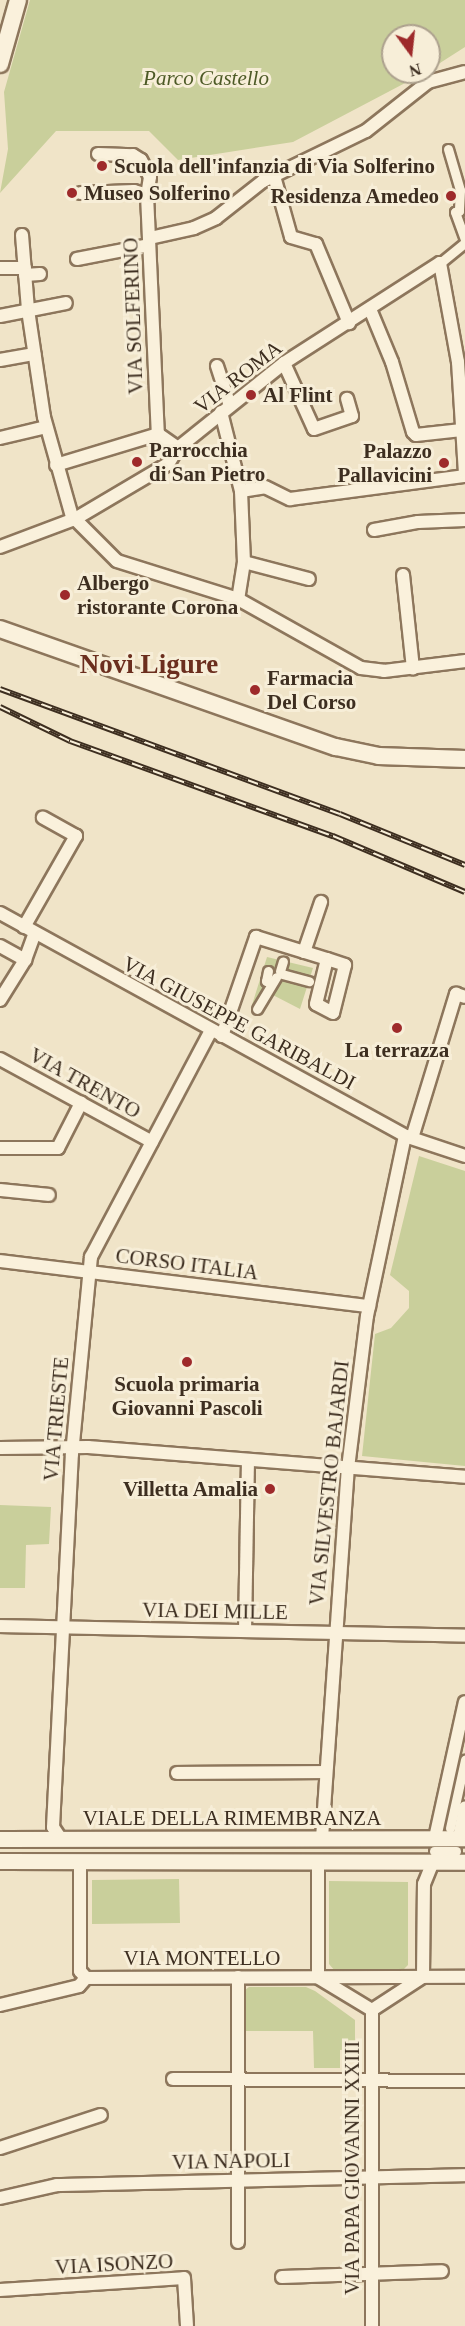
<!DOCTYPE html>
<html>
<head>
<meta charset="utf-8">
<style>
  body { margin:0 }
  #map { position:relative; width:465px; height:2326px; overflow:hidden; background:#f0e4c8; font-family:Georgia,serif }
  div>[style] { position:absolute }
  .green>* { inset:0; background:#c9cf9b }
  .roads { filter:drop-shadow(2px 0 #8d765c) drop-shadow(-2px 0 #8d765c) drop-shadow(0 2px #8d765c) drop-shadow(0 -2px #8d765c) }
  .pedestrian>* { height:9px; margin:-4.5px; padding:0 4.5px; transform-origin:4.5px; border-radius:4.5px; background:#faf1dc }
  .minor>* { height:12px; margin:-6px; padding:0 6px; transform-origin:6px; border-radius:6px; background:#faf1dc }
  .tertiary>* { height:15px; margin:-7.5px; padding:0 7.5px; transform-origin:7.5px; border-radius:7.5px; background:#faf1dc }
  .secondary>* { height:16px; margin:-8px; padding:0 8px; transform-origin:8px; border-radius:8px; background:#faf1dc }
  .rail>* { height:6px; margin-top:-3px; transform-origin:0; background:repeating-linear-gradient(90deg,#f7eed8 0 11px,#3d2e20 0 22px); box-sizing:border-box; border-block:2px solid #3d2e20 }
  .dots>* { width:16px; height:16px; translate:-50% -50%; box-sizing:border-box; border:3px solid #f7eed8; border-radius:50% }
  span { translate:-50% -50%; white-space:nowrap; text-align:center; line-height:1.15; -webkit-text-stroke:6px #f7eed8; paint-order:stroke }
  .park-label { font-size:21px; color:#4d5a26; font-style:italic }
  .poi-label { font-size:21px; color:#3d2e20; font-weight:700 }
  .left { translate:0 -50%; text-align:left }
  .right { translate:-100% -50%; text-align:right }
  .street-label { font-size:21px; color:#3d2e20 }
  .district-label { font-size:27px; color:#6b2e1e; font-weight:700 }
  .north { position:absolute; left:381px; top:24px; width:60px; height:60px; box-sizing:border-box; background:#f7eed8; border:2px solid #ada18e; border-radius:50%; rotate:165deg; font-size:16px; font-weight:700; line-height:24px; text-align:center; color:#3d2e20 }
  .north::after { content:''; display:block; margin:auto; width:21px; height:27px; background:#9e2a2b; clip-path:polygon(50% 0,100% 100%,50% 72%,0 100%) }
</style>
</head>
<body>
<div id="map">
  <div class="green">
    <div style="clip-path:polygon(30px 0,465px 0,465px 47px,429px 70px,429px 36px,393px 36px,393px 72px,426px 72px,293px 142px,178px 160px,149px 131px,56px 131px,0 193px,8px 149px,4px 92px)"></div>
    <div style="clip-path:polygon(267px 957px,313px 968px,300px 1009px,269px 993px,258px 1010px,252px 1005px)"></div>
    <div style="clip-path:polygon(419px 1156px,465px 1171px,465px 1466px,362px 1456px,375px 1334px,391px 1328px,409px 1308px,409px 1291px,390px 1275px)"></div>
    <div style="clip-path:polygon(0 1505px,51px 1507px,49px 1544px,26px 1545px,25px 1588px,0 1588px)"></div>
    <div style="clip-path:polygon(179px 1879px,180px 1923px,92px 1924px,92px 1880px)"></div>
    <div style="clip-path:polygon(329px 1881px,408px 1882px,408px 1965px,402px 1971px,335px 1971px,329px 1964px)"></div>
    <div style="clip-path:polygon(249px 1987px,306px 1987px,315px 1991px,355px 2020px,355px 2049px,340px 2050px,340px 2068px,314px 2068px,313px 2031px,245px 2031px,245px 1990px)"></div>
  </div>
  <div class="roads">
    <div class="pedestrian">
      <div style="left:448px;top:149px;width:43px;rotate:73.7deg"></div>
      <div style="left:460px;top:190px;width:21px;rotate:93deg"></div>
      <div style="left:459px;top:211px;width:4px;rotate:166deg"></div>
      <div style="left:455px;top:212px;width:29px;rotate:70deg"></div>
      <div style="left:440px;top:263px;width:32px;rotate:-39deg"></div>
      <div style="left:268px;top:971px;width:10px;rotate:101deg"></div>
      <div style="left:266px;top:981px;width:6px;rotate:18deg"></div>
      <div style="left:280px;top:971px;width:10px;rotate:-73deg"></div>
      <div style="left:282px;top:974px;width:28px;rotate:15deg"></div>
      <div style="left:257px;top:1009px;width:37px;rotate:-59deg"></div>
      <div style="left:450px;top:1828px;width:70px;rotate:-77.6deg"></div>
      <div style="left:434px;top:1851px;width:22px"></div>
    </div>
    <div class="minor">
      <div style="left:98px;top:154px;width:35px;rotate:2deg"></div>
      <div style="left:133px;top:155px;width:9px;rotate:32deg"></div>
      <div style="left:141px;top:160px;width:19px;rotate:62deg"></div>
      <div style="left:150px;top:177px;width:18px;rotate:99deg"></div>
      <div style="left:147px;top:195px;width:239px;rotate:87.4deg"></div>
      <div style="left:274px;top:176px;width:63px;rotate:74.4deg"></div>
      <div style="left:291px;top:237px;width:26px;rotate:16deg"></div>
      <div style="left:316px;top:244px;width:86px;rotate:67.3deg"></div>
      <div style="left:81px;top:193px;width:53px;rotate:-2.2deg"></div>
      <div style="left:134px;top:191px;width:14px;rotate:17deg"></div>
      <div style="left:22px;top:235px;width:75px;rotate:85.4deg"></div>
      <div style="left:28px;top:310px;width:108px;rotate:81.5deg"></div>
      <div style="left:44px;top:417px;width:107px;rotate:74.3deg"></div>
      <div style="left:150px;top:238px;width:45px;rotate:-12.8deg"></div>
      <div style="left:194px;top:228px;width:24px;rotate:-24deg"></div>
      <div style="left:216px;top:218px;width:60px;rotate:-38.2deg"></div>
      <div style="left:263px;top:181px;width:114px;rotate:-25.9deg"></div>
      <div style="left:366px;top:131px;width:79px;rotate:-38.3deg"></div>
      <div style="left:428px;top:82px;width:38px;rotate:-15deg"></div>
      <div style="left:77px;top:259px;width:73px;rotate:-11deg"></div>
      <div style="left:0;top:268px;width:25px"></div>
      <div style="left:25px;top:275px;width:15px;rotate:-4deg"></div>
      <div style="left:370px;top:309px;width:57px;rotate:67.5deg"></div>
      <div style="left:392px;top:362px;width:73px;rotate:73.3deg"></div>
      <div style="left:413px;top:432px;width:4px;rotate:45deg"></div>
      <div style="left:416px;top:435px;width:46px;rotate:-6.2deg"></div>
      <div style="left:0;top:316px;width:67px;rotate:-11.1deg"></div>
      <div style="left:0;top:360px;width:35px;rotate:-10deg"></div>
      <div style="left:284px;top:363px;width:72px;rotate:65.6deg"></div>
      <div style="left:314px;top:429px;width:40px;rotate:-18.9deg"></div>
      <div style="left:352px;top:416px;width:18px;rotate:-106deg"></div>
      <div style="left:217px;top:366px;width:42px;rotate:72deg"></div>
      <div style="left:221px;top:412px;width:81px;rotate:75.8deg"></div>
      <div style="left:241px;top:491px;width:71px;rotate:87.6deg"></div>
      <div style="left:244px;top:562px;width:37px;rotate:99deg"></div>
      <div style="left:0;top:438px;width:47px;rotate:-13.4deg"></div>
      <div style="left:56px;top:465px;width:107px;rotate:-16.9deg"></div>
      <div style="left:158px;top:434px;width:24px;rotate:35deg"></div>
      <div style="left:241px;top:491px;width:24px;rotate:-9deg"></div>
      <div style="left:265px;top:487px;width:28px;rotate:26deg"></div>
      <div style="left:290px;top:499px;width:177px;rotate:-7.5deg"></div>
      <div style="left:75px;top:519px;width:59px;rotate:45deg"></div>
      <div style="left:117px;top:561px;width:127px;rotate:17.4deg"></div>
      <div style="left:238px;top:599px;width:141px;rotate:29.3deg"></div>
      <div style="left:361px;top:668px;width:23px;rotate:7deg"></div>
      <div style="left:384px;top:671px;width:82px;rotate:-7deg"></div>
      <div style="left:374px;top:530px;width:45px;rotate:-10.3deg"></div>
      <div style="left:418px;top:522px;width:47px;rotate:-2.4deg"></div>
      <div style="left:0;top:547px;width:80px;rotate:-20.5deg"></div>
      <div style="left:75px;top:519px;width:108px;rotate:-30.6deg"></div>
      <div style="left:168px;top:464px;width:19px;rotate:-58deg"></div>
      <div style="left:178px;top:448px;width:136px;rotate:-38.7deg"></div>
      <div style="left:284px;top:363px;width:185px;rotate:-32.7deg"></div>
      <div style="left:440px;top:263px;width:101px;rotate:79.7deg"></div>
      <div style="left:458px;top:362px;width:111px;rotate:86.4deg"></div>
      <div style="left:244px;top:562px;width:67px;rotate:14.7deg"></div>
      <div style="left:403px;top:575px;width:94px;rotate:83.9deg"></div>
      <div style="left:0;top:913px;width:462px;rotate:28.8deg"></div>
      <div style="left:405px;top:1136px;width:63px;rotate:18.4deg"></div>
      <div style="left:24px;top:927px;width:105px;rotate:-60.3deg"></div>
      <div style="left:76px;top:836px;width:38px;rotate:-151deg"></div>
      <div style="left:0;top:946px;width:29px;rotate:29deg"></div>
      <div style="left:304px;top:952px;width:53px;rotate:-71.2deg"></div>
      <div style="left:0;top:1000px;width:47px;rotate:-58deg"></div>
      <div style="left:25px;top:960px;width:27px;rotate:-70deg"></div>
      <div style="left:222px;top:1036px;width:105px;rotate:-71deg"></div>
      <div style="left:256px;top:937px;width:74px;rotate:17.2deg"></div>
      <div style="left:327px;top:959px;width:19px;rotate:18deg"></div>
      <div style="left:345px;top:965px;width:49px;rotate:104deg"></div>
      <div style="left:333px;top:1013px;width:19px;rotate:-152deg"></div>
      <div style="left:316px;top:1004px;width:46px;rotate:-76.3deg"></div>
      <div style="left:0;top:1059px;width:173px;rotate:28.6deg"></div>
      <div style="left:412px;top:1138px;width:151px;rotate:-73deg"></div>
      <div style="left:456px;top:994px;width:9px;rotate:18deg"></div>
      <div style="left:0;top:1148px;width:58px"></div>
      <div style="left:58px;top:1148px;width:51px;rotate:-62.9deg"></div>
      <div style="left:0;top:1190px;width:49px;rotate:5.8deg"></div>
      <div style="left:0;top:1261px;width:372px;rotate:7deg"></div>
      <div style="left:0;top:1448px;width:88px;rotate:-0.7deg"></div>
      <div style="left:88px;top:1447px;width:378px;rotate:4.5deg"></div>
      <div style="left:0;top:1626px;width:465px;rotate:1.2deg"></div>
      <div style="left:245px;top:1631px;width:171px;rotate:-89deg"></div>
      <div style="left:177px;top:1773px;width:147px;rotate:-0.4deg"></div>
      <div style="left:322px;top:1838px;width:371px;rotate:-86deg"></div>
      <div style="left:348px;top:1468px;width:153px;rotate:-82.9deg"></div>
      <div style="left:367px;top:1316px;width:184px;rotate:-78.1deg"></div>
      <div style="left:435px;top:1838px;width:139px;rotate:-77.6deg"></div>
      <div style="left:459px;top:1838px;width:31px;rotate:-79deg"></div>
      <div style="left:61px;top:1839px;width:14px;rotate:-124deg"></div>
      <div style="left:53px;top:1827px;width:217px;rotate:-87.1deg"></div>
      <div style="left:64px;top:1610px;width:156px;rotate:-87.1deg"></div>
      <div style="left:72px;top:1454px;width:198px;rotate:-84.5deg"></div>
      <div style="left:91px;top:1257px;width:257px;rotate:-62.1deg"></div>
      <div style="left:80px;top:1861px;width:110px;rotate:90deg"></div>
      <div style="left:80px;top:1971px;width:9px;rotate:49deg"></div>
      <div style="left:86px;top:1978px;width:379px;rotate:-0.2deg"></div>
      <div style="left:318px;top:1862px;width:115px;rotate:90deg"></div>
      <div style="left:423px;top:1977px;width:93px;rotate:-89.4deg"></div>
      <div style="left:424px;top:1884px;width:24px;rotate:-68deg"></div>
      <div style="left:319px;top:1978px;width:62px;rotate:31.1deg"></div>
      <div style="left:372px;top:2010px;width:59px;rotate:-33.1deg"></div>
      <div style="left:0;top:2005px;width:81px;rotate:-13.5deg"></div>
      <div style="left:79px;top:1986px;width:11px;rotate:-49deg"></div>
      <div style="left:372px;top:2010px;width:316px;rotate:90deg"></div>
      <div style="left:173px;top:2079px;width:292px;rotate:0.4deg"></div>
      <div style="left:0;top:2148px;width:106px;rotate:-18.1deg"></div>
      <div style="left:0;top:2198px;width:58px;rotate:-12.8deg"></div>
      <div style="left:57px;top:2185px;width:408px;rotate:-1.4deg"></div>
      <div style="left:238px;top:2242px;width:265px;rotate:-90deg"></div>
      <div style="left:282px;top:2277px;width:160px;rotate:-2.1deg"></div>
      <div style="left:0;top:2290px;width:184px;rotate:-3.7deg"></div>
      <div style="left:184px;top:2278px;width:48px;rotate:86.4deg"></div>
    </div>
    <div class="tertiary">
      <div style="left:0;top:1839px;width:465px;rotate:-0.1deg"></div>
      <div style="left:0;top:1861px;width:465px;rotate:0.1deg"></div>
    </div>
    <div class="secondary">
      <div style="left:0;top:64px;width:66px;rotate:-74.3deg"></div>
      <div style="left:0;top:629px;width:356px;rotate:19.4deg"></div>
      <div style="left:336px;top:747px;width:44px;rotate:11.8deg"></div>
      <div style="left:379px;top:756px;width:86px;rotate:2deg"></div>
    </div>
  </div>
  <div class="rail">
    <div style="left:0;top:689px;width:362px;rotate:20.2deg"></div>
    <div style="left:340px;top:814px;width:135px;rotate:22.2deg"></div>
    <div style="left:0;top:707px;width:78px;rotate:25.9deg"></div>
    <div style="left:70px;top:741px;width:280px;rotate:19.9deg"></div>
    <div style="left:333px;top:836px;width:143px;rotate:23deg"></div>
  </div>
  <div class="dots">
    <div style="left:102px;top:166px;background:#9e2a2b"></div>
    <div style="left:72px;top:193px;background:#9e2a2b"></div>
    <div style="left:451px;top:196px;background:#9e2a2b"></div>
    <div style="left:251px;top:395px;background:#9e2a2b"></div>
    <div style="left:137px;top:462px;background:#9e2a2b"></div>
    <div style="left:444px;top:463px;background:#9e2a2b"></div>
    <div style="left:65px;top:595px;background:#9e2a2b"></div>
    <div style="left:255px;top:690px;background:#9e2a2b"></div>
    <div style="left:397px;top:1028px;background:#9e2a2b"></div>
    <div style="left:187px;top:1362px;background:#9e2a2b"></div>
    <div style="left:270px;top:1489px;background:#9e2a2b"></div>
  </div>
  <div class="park-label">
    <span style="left:206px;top:78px">Parco Castello</span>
  </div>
  <div class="poi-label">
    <span class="left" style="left:114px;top:166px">Scuola dell'infanzia di Via Solferino</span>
    <span class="left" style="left:84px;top:193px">Museo Solferino</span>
    <span class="right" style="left:439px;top:196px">Residenza Amedeo</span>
    <span class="left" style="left:263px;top:395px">Al Flint</span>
    <span class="left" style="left:149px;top:462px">Parrocchia<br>di San Pietro</span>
    <span class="right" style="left:432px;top:463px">Palazzo<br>Pallavicini</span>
    <span class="left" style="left:77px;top:595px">Albergo<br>ristorante Corona</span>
    <span class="left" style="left:267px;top:690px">Farmacia<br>Del Corso</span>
    <span style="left:397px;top:1050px">La terrazza</span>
    <span style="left:187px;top:1396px">Scuola primaria<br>Giovanni Pascoli</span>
    <span class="right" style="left:258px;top:1489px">Villetta Amalia</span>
  </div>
  <div class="street-label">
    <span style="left:133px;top:316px;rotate:-92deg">VIA SOLFERINO</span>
    <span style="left:238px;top:377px;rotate:-38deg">VIA ROMA</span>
    <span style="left:239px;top:1023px;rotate:28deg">VIA GIUSEPPE GARIBALDI</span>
    <span style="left:85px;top:1083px;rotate:29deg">VIA TRENTO</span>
    <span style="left:187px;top:1264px;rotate:7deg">CORSO ITALIA</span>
    <span style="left:56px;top:1419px;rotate:-85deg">VIA TRIESTE</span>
    <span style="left:329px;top:1483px;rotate:-84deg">VIA SILVESTRO BAJARDI</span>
    <span style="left:215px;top:1611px;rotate:1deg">VIA DEI MILLE</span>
    <span style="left:232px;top:1818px">VIALE DELLA RIMEMBRANZA</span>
    <span style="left:202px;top:1958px">VIA MONTELLO</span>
    <span style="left:231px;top:2161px;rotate:-1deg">VIA NAPOLI</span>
    <span style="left:352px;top:2168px;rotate:-90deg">VIA PAPA GIOVANNI XXIII</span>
    <span style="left:114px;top:2264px;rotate:-3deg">VIA ISONZO</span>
  </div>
  <div class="district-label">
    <span style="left:149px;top:665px">Novi Ligure</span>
  </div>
  <div class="north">N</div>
</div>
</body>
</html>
